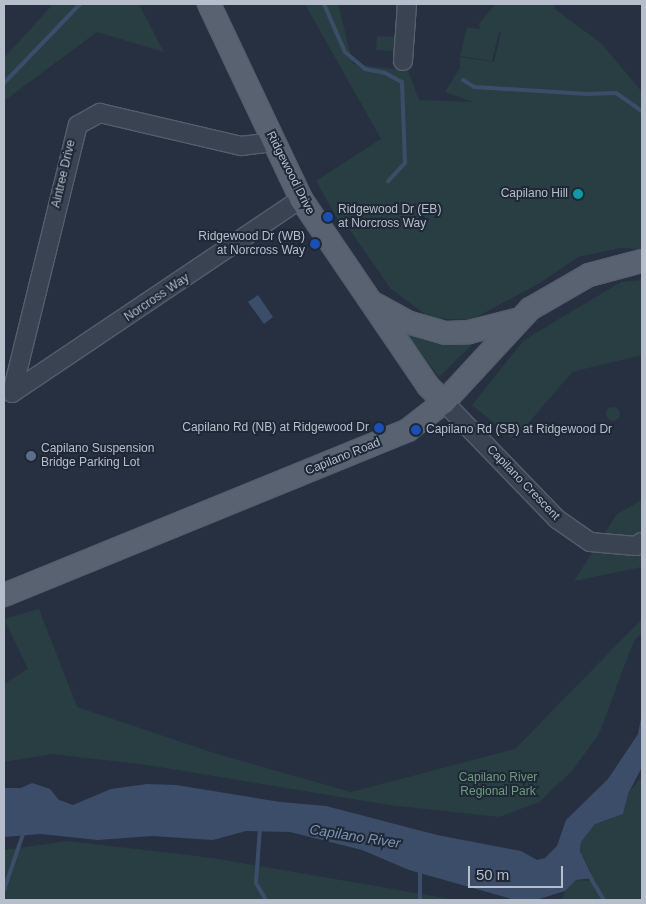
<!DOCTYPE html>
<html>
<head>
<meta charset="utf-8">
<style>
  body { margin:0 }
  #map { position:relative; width:646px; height:904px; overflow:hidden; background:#263041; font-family:Helvetica,sans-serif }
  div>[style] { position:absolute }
  .green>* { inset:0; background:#283e42 }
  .round { border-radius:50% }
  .water>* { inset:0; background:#3c4d6a }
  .stream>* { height:4px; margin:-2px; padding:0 2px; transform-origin:2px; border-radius:2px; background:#3c4d6a }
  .roads { filter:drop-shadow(1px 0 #555e6b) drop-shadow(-1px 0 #555e6b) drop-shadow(0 1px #555e6b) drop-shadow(0 -1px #555e6b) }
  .minor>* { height:18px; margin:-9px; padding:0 9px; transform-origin:9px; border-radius:9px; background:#3a4351 }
  .major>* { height:22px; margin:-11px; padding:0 11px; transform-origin:11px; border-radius:11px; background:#586271 }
  .dots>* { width:14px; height:14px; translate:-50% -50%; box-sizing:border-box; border:2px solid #1f2836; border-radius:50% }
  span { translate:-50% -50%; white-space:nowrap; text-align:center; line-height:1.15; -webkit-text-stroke:4px #1f2836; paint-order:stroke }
  .street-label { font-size:12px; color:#b7becb }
  .poi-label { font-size:12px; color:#b7becb }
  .right { translate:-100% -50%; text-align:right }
  .left { translate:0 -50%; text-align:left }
  .park-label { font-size:12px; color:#6e9c7b }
  .water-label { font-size:14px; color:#7e92b2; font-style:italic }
  .frame { position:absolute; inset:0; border:5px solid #b7becb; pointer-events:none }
  .scale { position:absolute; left:468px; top:866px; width:95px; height:22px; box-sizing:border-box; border:2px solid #b7becb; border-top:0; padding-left:6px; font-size:15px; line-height:18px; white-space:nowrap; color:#b7becb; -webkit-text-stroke:4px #1f2836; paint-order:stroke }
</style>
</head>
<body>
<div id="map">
  <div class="green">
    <div style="clip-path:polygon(53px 4px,139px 4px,164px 52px,97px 32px,4px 101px,4px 58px)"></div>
    <div style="clip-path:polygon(305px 4px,338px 4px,353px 64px,408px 71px,419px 100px,473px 102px,445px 92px,460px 68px,460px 57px,494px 62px,501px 33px,499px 32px,492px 61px,460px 56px,467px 27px,480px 29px,479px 24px,495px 4px,554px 4px,556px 10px,601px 43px,642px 92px,642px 249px,620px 248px,578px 257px,540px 283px,471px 320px,430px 318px,390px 288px,348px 227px,343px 229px,316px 181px,381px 139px)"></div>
    <div style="clip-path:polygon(377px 36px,395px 37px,395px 51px,376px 50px)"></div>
    <div style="clip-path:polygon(642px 280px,642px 355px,572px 372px,514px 440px,472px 405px,524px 340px,621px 282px)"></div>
    <div style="clip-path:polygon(396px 320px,481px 336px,439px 377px)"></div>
    <div class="round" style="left:606px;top:407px;width:14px;height:14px"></div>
    <div style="clip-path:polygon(642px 500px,642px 567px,574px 581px,617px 514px)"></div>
    <div style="clip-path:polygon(39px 609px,77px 707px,214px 753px,351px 792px,515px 749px,642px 619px,642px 633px,635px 639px,628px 656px,599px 734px,572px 771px,539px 802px,499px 817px,389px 805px,147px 765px,52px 754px,4px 762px,4px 684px,28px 669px,4px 619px)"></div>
    <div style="clip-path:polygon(642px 776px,642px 900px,562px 900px,565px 891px,576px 880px,589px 881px,591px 872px,580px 851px,581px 842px,595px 824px,623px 814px,628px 794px)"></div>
    <div style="clip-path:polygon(68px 841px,213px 858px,456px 900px,4px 900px,4px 850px)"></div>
  </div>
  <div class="water">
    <div style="clip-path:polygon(258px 295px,273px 317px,264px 324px,248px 302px)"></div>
    <div style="clip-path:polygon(642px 713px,642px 767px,628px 794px,623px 814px,595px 824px,581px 842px,580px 851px,593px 878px,576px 880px,565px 891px,536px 900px,515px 900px,409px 870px,362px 850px,290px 832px,246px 831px,213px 840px,152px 836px,98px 840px,41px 834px,4px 837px,4px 788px,21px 788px,32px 783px,50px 789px,59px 800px,73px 805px,111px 789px,147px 784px,176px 785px,280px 802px,326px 806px,437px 835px,521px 851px,537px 860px,545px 858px,557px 846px,566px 820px,608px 779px,638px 734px)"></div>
  </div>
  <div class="stream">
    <div style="left:324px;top:4px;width:52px;rotate:66.4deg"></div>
    <div style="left:345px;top:52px;width:26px;rotate:40deg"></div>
    <div style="left:365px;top:69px;width:20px;rotate:11deg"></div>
    <div style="left:385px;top:73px;width:19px;rotate:28deg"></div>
    <div style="left:402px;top:82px;width:81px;rotate:87.9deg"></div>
    <div style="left:405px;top:163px;width:25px;rotate:133deg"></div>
    <div style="left:463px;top:80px;width:13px;rotate:32deg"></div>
    <div style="left:474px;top:87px;width:113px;rotate:3.5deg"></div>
    <div style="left:587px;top:94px;width:29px;rotate:-2deg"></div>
    <div style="left:616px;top:93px;width:32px;rotate:35deg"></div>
    <div style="left:4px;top:83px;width:110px;rotate:-46.1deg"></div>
    <div style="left:260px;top:828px;width:55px;rotate:94.2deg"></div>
    <div style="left:256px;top:883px;width:20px;rotate:60deg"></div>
    <div style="left:590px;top:877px;width:27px;rotate:59deg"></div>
    <div style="left:4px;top:890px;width:62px;rotate:-71.3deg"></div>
    <div style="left:420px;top:900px;width:32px;rotate:-90deg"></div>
  </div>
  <div class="roads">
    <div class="minor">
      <div style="left:403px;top:61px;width:57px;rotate:-86deg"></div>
      <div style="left:12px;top:393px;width:276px;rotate:-76.2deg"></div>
      <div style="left:78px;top:125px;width:25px;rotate:-29deg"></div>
      <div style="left:100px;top:113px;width:145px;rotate:13.2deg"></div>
      <div style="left:241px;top:146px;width:32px;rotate:-7deg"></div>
      <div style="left:12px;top:393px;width:348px;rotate:-33.9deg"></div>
      <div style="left:444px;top:402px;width:163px;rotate:46deg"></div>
      <div style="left:557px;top:519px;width:40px;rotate:34.9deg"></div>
      <div style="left:590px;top:542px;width:46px;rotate:5deg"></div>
      <div style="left:636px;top:546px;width:7px;rotate:-34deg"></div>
    </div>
    <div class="major">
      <div style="left:209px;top:4px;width:216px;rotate:64.7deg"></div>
      <div style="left:301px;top:199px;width:226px;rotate:55.8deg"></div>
      <div style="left:428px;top:386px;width:23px;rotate:45deg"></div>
      <div style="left:375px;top:304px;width:37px;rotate:29deg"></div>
      <div style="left:407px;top:322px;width:40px;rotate:16deg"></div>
      <div style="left:445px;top:333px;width:24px;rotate:-2deg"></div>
      <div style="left:469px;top:332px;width:49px;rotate:-14.3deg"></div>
      <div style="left:4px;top:595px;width:436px;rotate:-22.2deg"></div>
      <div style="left:408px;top:430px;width:46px;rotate:-37.9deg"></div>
      <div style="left:444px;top:402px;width:127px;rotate:-47.2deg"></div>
      <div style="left:530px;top:309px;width:68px;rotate:-30deg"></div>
      <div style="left:589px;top:275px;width:55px;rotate:-14.8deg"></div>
    </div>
  </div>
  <div class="dots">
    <div style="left:578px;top:194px;background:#0f9aa8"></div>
    <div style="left:328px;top:217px;background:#1a4fb4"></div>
    <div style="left:315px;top:244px;background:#1a4fb4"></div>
    <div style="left:379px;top:428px;background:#1a4fb4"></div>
    <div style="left:416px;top:430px;background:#1a4fb4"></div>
    <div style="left:31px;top:456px;background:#5c6f8a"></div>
  </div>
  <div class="street-label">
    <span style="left:290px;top:173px;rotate:63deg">Ridgewood Drive</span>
    <span style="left:64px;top:174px;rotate:-77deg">Aintree Drive</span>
    <span style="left:157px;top:298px;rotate:-34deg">Norcross Way</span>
    <span style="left:343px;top:457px;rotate:-22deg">Capilano Road</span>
    <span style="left:523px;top:483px;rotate:46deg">Capilano Crescent</span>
  </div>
  <div class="poi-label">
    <span class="right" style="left:568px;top:194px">Capilano Hill</span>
    <span class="left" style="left:338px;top:217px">Ridgewood Dr (EB)<br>at Norcross Way</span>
    <span class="right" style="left:305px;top:244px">Ridgewood Dr (WB)<br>at Norcross Way</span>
    <span class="right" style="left:369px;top:428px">Capilano Rd (NB) at Ridgewood Dr</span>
    <span class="left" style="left:426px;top:430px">Capilano Rd (SB) at Ridgewood Dr</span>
    <span class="left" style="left:41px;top:456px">Capilano Suspension<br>Bridge Parking Lot</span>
  </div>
  <div class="park-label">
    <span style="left:498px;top:785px">Capilano River<br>Regional Park</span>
  </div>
  <div class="water-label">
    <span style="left:355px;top:836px;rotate:9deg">Capilano River</span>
  </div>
  <div class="frame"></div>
  <div class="scale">50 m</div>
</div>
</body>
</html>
